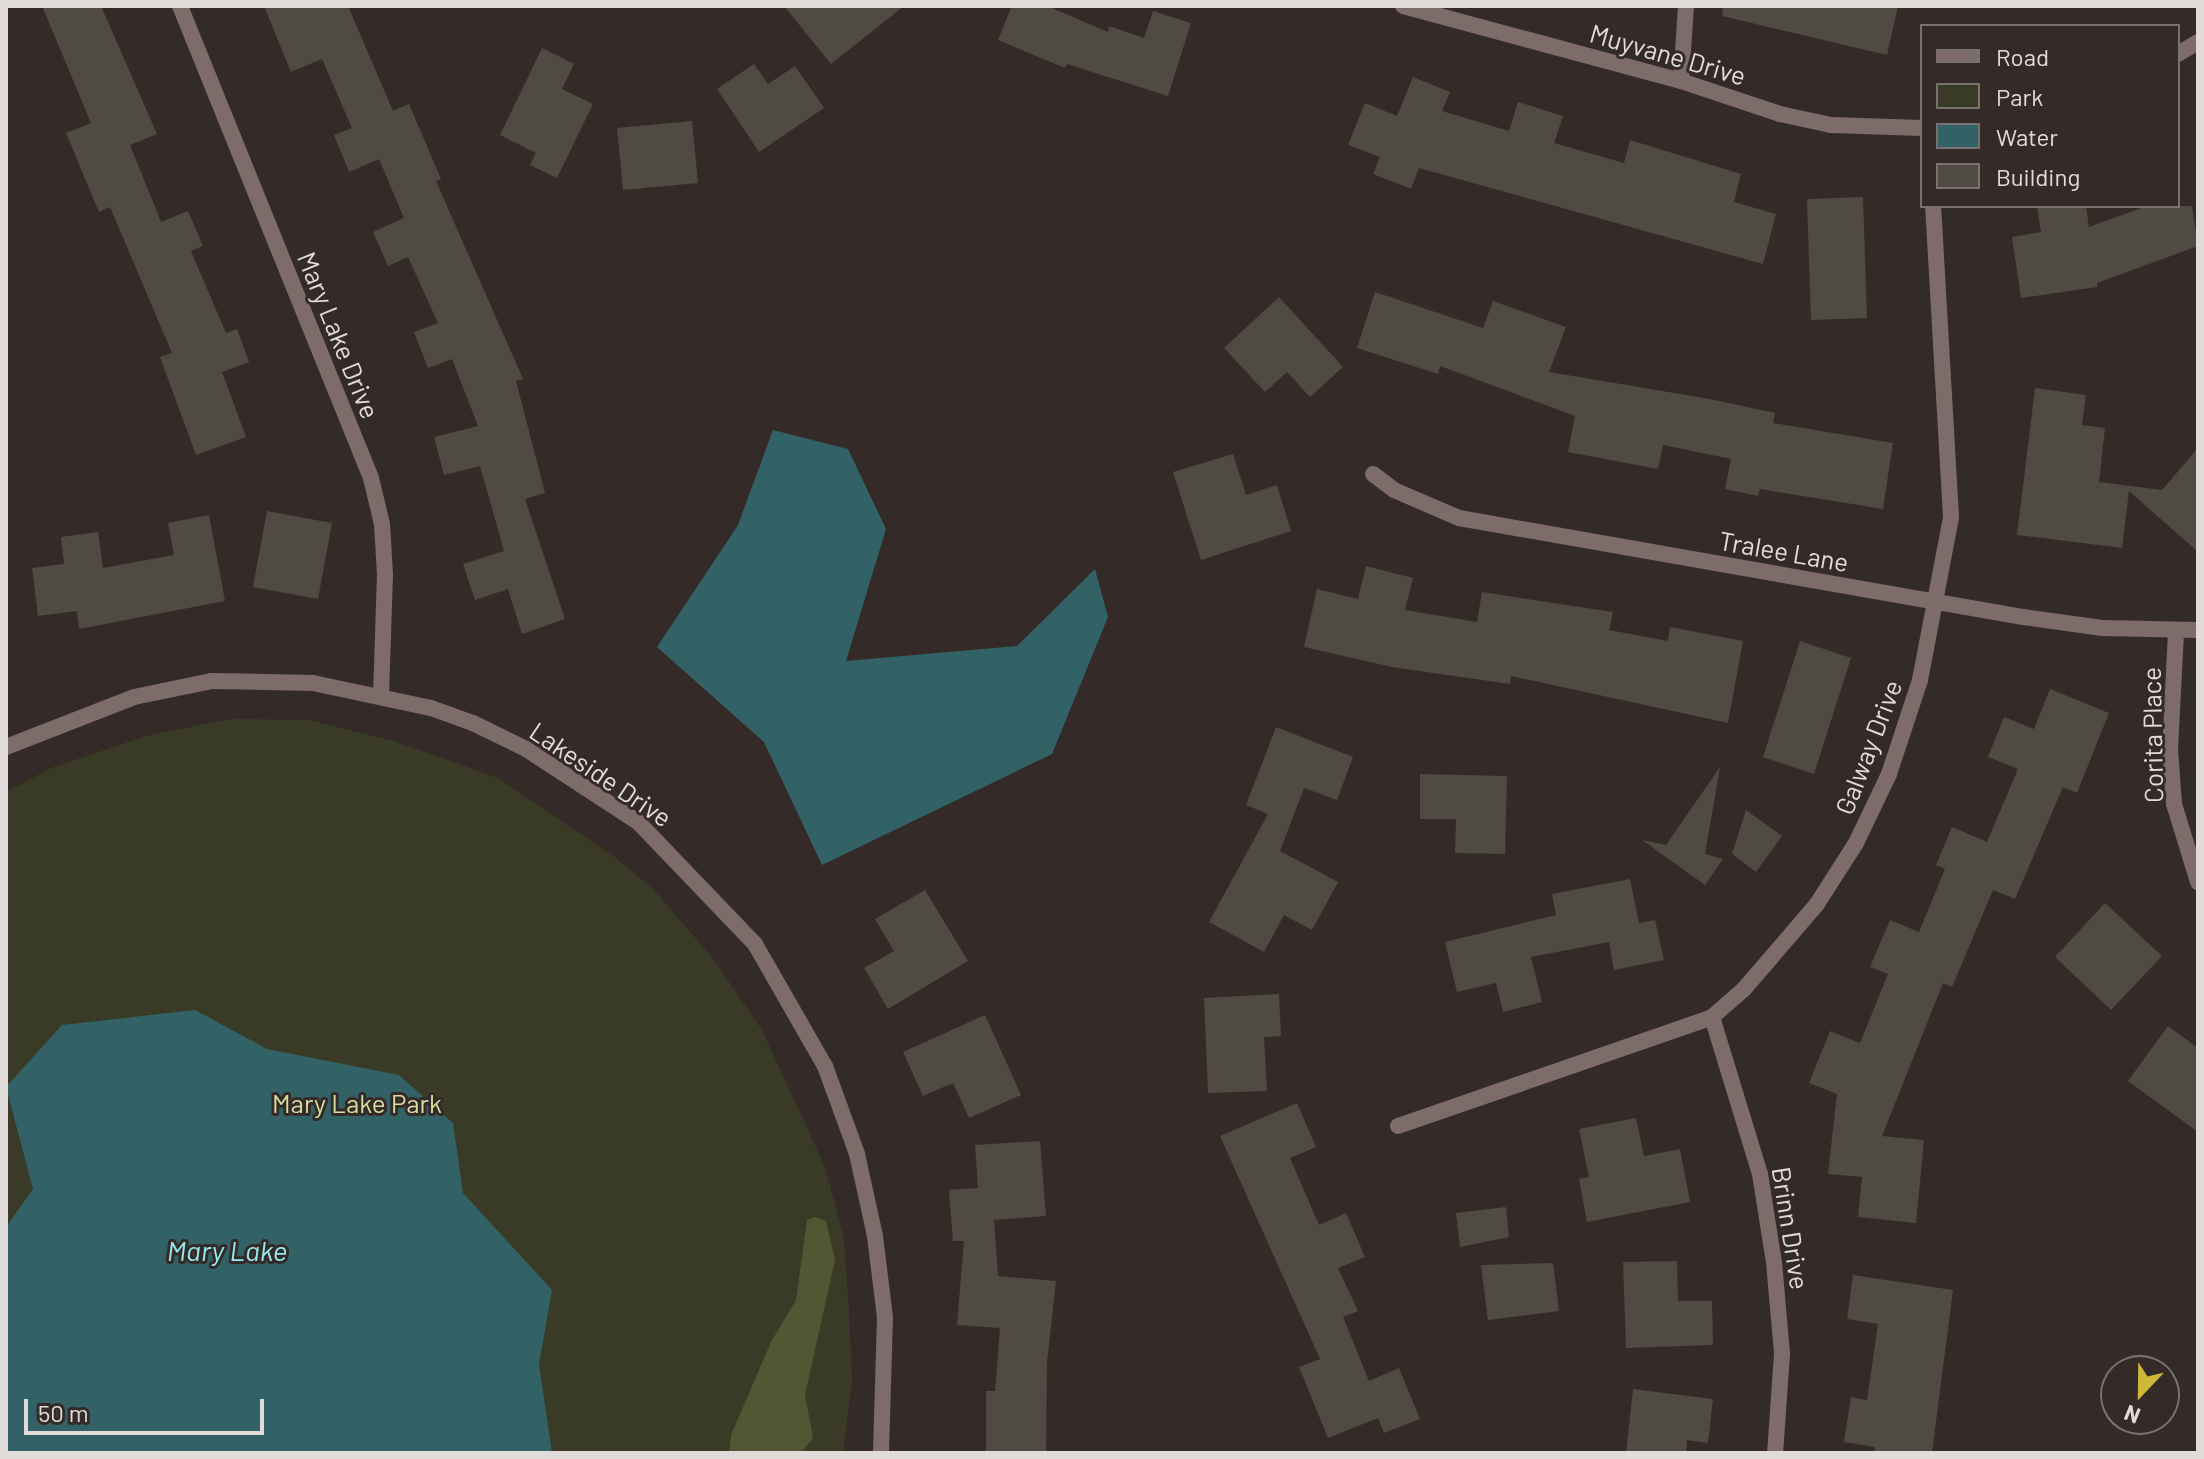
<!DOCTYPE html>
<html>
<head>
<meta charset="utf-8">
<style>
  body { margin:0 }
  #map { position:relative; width:2204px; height:1459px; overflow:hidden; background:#342b28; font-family:Barlow,sans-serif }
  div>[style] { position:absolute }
  .green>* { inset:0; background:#393b26 }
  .forest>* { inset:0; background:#525633 }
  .water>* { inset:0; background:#336266 }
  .building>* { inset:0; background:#4f4a42 }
  .minor>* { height:16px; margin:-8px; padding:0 8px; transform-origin:8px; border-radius:8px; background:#7e6c6a }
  span { translate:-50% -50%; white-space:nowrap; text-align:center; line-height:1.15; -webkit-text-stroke:6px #342b28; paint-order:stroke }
  .street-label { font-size:26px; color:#e1dbd9 }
  .park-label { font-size:26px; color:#d8de9f }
  .water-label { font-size:28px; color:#94e8ee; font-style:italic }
  .frame { position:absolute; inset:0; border:8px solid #e1dbd9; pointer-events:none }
  .legend { position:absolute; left:1920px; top:24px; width:260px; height:184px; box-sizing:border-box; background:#342b28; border:2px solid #79716f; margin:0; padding:10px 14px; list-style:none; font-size:24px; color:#e1dbd9 }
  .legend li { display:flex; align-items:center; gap:16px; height:40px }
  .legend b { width:40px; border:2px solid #79716f }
  .north { position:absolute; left:2100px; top:1355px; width:80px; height:80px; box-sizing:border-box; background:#342b28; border:2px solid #79716f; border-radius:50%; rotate:202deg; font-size:22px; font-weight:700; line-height:32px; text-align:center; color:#e1dbd9 }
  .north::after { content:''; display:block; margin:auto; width:28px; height:36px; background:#cfb837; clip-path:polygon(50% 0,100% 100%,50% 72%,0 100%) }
  .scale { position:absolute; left:24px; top:1399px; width:240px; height:36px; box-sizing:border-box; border:4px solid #e1dbd9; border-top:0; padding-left:10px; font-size:24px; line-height:28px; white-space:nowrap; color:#e1dbd9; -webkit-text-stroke:6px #342b28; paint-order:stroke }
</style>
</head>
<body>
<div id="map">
  <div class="green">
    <div style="clip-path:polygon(231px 719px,309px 720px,394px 741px,498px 778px,616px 858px,653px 889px,711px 956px,762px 1030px,825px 1167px,844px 1239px,849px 1310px,852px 1382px,843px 1453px,6px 1453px,6px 792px,51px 768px,146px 736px)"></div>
  </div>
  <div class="forest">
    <div style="clip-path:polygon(815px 1217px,826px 1221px,835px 1260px,805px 1395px,813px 1438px,801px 1453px,729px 1453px,731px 1435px,771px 1342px,796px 1300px,807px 1220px)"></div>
  </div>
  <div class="water">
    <div style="clip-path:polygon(773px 430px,848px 449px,886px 529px,846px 661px,1017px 646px,1095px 569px,1108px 617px,1052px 754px,822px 865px,764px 742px,657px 647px,738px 525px)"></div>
    <div style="clip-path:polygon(195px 1010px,267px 1049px,399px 1075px,453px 1123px,463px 1193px,552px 1290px,539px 1364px,552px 1453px,6px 1453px,6px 1227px,33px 1189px,6px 1087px,62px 1025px)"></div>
  </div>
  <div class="building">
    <div style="clip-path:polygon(42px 6px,101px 6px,157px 134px,130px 145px,161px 222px,188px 211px,203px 246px,191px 251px,226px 333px,237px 329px,249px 362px,222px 372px,246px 437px,196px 455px,160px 357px,172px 353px,110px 207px,99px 212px,66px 133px,91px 123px)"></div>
    <div style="clip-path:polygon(264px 6px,348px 6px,393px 111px,409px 104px,441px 179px,436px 181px,523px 379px,516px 381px,545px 493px,525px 499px,565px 619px,522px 634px,508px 589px,475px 600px,463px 564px,504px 551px,480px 466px,444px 475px,434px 437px,478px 426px,452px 359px,428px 368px,414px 332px,438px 323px,408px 257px,388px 266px,373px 232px,404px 218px,379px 159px,349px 172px,334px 135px,352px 128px,322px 59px,291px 72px)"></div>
    <div style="clip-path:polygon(784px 6px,904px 6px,831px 64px)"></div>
    <div style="clip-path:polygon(1012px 6px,1047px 6px,1108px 32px,1109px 26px,1144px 38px,1153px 11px,1191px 23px,1168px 96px,1067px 64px,1065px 68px,998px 40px)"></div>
    <div style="clip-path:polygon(1723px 6px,1898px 6px,1887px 55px,1722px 16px)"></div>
    <div style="clip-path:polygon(542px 48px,574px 64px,562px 89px,593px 104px,557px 178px,530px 165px,536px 153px,500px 135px)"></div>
    <div style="clip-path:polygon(754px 64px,768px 84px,795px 66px,824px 108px,759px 152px,717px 89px)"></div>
    <div style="clip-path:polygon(1413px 77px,1450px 92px,1442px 111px,1509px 131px,1518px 102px,1563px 116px,1554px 143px,1624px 163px,1630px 140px,1741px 174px,1734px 202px,1776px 214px,1763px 264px,1419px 168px,1411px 189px,1373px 174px,1380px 157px,1348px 145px,1365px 103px,1397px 116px)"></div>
    <div style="clip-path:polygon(692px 121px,698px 183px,623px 190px,617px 128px)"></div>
    <div style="clip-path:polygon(1863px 197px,1867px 318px,1811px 320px,1807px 199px)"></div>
    <div style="clip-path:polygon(2037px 206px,2086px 206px,2089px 227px,2147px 206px,2192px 206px,2198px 246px,2097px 283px,2097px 287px,2021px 298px,2012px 237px,2041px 232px)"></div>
    <div style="clip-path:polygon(1375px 292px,1483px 328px,1493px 301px,1566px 327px,1549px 372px,1710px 399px,1775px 413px,1773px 423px,1893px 443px,1883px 509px,1760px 489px,1758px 496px,1725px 489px,1731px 459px,1663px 445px,1658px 469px,1568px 452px,1575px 416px,1440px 366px,1438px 374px,1357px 348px)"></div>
    <div style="clip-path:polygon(1279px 297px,1343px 367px,1310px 397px,1287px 372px,1265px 392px,1224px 348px)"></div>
    <div style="clip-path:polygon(2035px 388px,2086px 395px,2082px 425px,2105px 428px,2099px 482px,2162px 490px,2198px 448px,2198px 552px,2129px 491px,2122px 548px,2017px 535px)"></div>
    <div style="clip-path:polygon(1233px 454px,1246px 495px,1277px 485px,1291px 531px,1201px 560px,1173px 472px)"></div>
    <div style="clip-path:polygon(267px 511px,332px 523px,318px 599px,253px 587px)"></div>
    <div style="clip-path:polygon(209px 515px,225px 601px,79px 629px,77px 611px,38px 616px,32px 568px,64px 564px,61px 537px,98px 532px,103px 568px,174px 555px,168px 523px)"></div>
    <div style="clip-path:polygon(1366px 566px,1413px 578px,1405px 610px,1477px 622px,1482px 592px,1613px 612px,1609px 630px,1668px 641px,1670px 627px,1743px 641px,1728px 723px,1511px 676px,1510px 684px,1392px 667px,1304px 647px,1317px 589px,1358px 599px)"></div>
    <div style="clip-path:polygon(1800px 641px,1851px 658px,1814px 774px,1763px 757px)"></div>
    <div style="clip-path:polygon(2050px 689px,2109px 713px,2077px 793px,2063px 787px,2015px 899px,1993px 890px,1952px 987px,1943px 983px,1882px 1136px,1924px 1140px,1916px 1223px,1858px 1217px,1862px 1177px,1828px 1174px,1837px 1094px,1809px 1083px,1830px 1031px,1860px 1043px,1888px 974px,1870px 967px,1890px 920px,1919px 932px,1945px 869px,1936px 865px,1952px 827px,1987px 842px,2018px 769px,1988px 757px,2004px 717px,2034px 729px)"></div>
    <div style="clip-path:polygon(1276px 727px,1353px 757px,1337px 800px,1304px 788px,1280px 851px,1338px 882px,1312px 930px,1284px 915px,1264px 952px,1209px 922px,1268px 814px,1246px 805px)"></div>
    <div style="clip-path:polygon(1720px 767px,1705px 854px,1723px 859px,1705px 885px,1642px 840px,1666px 845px)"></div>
    <div style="clip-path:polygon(1420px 774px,1507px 776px,1505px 854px,1455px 853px,1456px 819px,1420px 819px)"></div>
    <div style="clip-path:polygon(1746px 810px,1782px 836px,1756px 872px,1732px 854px)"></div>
    <div style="clip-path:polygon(1630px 879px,1639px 923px,1655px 920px,1664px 960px,1614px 970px,1609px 942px,1531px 957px,1542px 1002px,1503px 1012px,1496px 983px,1457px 992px,1445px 942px,1556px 915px,1552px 894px)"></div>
    <div style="clip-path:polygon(925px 890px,968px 961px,888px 1009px,864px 968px,894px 951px,875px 919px)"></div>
    <div style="clip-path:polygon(2105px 903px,2162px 956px,2111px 1010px,2055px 957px)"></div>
    <div style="clip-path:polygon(1279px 994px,1281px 1036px,1264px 1037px,1267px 1091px,1208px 1093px,1204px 998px)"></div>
    <div style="clip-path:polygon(985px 1015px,1021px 1095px,969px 1118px,953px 1083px,923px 1096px,903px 1052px)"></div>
    <div style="clip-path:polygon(2168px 1026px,2198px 1048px,2198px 1132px,2128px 1081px)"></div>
    <div style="clip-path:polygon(1297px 1103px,1316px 1147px,1290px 1158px,1319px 1225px,1346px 1213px,1365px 1257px,1338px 1268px,1358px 1311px,1343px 1317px,1369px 1381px,1399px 1368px,1420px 1419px,1384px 1433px,1378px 1418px,1328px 1438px,1299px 1367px,1320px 1359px,1220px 1136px)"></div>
    <div style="clip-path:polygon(1636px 1118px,1644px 1156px,1680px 1149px,1690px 1202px,1587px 1222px,1579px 1179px,1589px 1177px,1579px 1129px)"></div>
    <div style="clip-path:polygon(1040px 1141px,1046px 1216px,994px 1220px,998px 1276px,1056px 1281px,1047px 1363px,1046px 1453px,986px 1453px,986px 1391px,995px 1391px,1000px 1328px,957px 1325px,964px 1241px,953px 1241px,949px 1190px,978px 1188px,975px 1145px)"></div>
    <div style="clip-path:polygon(1506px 1207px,1509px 1237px,1460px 1247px,1456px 1213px)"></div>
    <div style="clip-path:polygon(1677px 1261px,1678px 1301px,1712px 1301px,1713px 1345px,1626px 1348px,1623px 1262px)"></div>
    <div style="clip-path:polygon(1553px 1263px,1559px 1311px,1488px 1320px,1481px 1265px)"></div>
    <div style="clip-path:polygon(1853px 1275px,1953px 1290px,1932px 1453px,1874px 1453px,1875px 1447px,1844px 1442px,1851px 1397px,1867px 1400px,1878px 1324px,1847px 1319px)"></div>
    <div style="clip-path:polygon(1633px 1389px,1713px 1399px,1708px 1443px,1687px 1440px,1686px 1453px,1626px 1453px)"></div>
  </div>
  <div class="minor">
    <div style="left:180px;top:6px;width:509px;rotate:67.97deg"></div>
    <div style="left:371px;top:478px;width:47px;rotate:76.6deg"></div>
    <div style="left:382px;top:524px;width:51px;rotate:86.6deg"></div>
    <div style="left:385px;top:575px;width:122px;rotate:91.9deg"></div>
    <div style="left:1403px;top:6px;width:288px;rotate:15.1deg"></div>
    <div style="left:1681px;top:81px;width:104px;rotate:18.4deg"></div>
    <div style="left:1780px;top:114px;width:52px;rotate:12.2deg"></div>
    <div style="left:1831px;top:125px;width:91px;rotate:1.9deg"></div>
    <div style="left:2178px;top:54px;width:23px;rotate:-31deg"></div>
    <div style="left:1681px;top:81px;width:75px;rotate:-86.2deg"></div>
    <div style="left:1373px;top:474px;width:26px;rotate:37deg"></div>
    <div style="left:1394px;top:490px;width:71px;rotate:23.3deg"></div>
    <div style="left:1459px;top:518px;width:573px;rotate:9.96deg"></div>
    <div style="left:2023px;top:617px;width:80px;rotate:7.9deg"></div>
    <div style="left:2102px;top:628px;width:96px;rotate:1.2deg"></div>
    <div style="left:2176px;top:632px;width:117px;rotate:92.9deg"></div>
    <div style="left:2170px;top:749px;width:55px;rotate:85.8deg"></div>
    <div style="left:2174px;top:804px;width:82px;rotate:72.9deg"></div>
    <div style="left:6px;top:747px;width:137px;rotate:-21.3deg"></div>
    <div style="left:134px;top:697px;width:80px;rotate:-11.6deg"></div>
    <div style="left:212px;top:681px;width:101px;rotate:1.1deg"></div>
    <div style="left:313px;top:683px;width:121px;rotate:12deg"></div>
    <div style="left:431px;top:708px;width:45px;rotate:19.7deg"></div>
    <div style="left:473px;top:723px;width:59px;rotate:26.1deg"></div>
    <div style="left:526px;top:749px;width:134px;rotate:33.1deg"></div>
    <div style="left:638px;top:822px;width:169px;rotate:46.2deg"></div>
    <div style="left:755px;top:944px;width:141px;rotate:60.2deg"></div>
    <div style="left:825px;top:1066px;width:94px;rotate:70deg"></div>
    <div style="left:857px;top:1154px;width:84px;rotate:77.6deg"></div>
    <div style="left:875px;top:1236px;width:82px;rotate:83deg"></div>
    <div style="left:885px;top:1317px;width:136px;rotate:91.7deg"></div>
    <div style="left:1712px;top:1017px;width:164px;rotate:73deg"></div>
    <div style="left:1760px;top:1174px;width:89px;rotate:81deg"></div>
    <div style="left:1774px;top:1262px;width:92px;rotate:85deg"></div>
    <div style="left:1782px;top:1354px;width:99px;rotate:94deg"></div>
    <div style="left:1398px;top:1126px;width:332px;rotate:-19.1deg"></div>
    <div style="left:1712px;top:1017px;width:43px;rotate:-41.2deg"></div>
    <div style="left:1744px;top:989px;width:112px;rotate:-49.3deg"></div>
    <div style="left:1817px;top:904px;width:72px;rotate:-57.4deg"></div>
    <div style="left:1856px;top:843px;width:76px;rotate:-64.4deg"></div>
    <div style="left:1889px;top:774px;width:99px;rotate:-71.7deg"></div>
    <div style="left:1920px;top:680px;width:166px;rotate:-79.2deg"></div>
    <div style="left:1951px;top:517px;width:312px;rotate:-93.3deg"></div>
  </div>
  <div class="street-label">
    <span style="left:1668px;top:54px;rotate:16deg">Muyvane Drive</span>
    <span style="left:339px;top:335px;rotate:68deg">Mary Lake Drive</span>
    <span style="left:1784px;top:551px;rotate:10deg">Tralee Lane</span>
    <span style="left:2152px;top:735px;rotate:-91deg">Corita Place</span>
    <span style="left:1868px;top:747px;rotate:-69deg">Galway Drive</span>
    <span style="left:601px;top:774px;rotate:34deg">Lakeside Drive</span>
    <span style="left:1791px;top:1228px;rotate:81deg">Brinn Drive</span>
  </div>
  <div class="park-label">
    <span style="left:357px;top:1103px">Mary Lake Park</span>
  </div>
  <div class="water-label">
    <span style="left:227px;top:1250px">Mary Lake</span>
  </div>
  <div class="frame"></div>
  <ul class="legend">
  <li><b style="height:10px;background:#7e6c6a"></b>Road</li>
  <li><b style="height:22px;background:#393b26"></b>Park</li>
  <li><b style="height:22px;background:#336266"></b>Water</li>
  <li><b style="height:22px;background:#4f4a42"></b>Building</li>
  </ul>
  <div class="north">N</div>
  <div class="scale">50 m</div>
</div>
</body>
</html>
